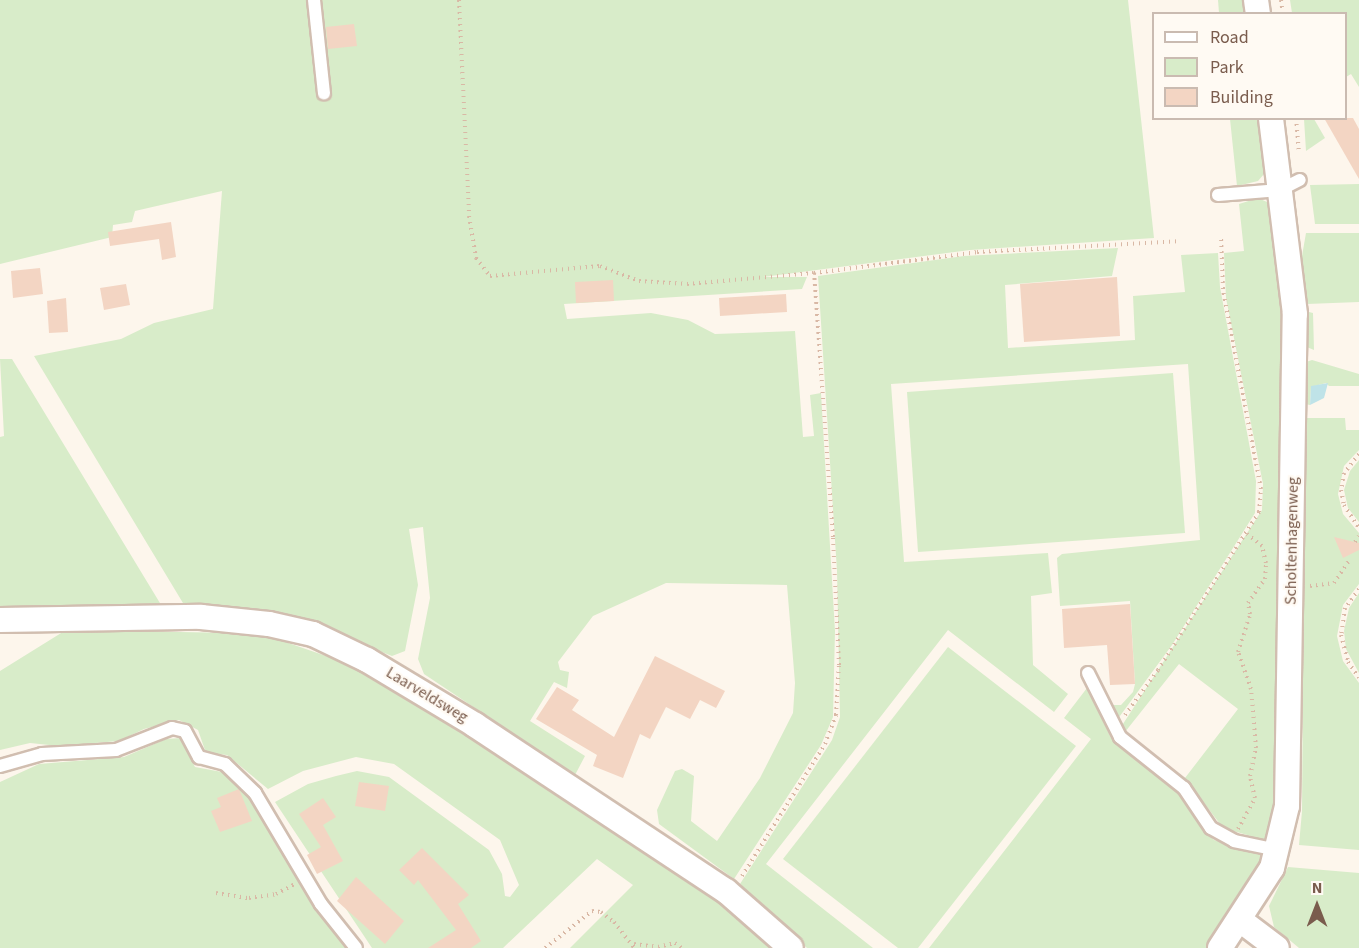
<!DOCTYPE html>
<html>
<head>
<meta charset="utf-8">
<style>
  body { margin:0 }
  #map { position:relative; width:1359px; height:948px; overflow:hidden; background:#fdf6ec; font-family:"Source Sans 3",sans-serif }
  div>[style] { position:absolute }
  .green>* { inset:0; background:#d8ecc9 }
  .water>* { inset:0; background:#bfe3e8 }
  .building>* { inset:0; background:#f3d5c3 }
  .path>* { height:4px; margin-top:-2px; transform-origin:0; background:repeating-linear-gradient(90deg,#d9b8a5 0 1.5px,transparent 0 6px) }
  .roads { filter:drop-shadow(2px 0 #d1beb0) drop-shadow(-2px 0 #d1beb0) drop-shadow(0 2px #d1beb0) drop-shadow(0 -2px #d1beb0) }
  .lane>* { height:12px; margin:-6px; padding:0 6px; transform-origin:6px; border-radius:6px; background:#fff }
  .street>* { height:24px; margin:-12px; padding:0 12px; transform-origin:12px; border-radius:12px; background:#fff }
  span { translate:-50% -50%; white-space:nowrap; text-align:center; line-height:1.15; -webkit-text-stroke:4.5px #fffaf3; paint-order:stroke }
  .street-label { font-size:16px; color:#7a5c4d }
  .legend { position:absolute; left:1152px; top:12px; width:195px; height:108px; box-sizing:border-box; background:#fffaf3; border:2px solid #cabbb1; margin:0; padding:8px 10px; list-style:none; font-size:18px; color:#7a5c4d }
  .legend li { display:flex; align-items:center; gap:12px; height:30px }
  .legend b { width:30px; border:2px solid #cabbb1 }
  .north { position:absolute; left:1287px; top:876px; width:60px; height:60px; -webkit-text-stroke:4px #fffaf3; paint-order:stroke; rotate:0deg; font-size:16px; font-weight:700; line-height:24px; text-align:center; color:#7a5c4d }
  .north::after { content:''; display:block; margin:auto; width:21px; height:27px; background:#7a5c4d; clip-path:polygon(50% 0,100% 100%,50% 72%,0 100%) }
</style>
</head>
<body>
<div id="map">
  <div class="green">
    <div style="clip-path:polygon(0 0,1128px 0,1154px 238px,970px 250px,763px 277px,807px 277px,802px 289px,564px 304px,567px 319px,651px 313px,688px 320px,715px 334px,795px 331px,803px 437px,814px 436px,810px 395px,821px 393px,835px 631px,833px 717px,821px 745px,734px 879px,659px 824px,657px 810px,675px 771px,682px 769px,694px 776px,691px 821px,717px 841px,760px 778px,793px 713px,795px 683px,787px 585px,666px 583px,593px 616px,558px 662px,560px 670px,569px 672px,567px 688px,554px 682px,530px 721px,585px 756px,575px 775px,424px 674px,418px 659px,430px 598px,423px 527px,409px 529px,418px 585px,405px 651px,392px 656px,326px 630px,189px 613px,34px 356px,121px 339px,154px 323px,213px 309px,222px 191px,135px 211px,132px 222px,113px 225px,112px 237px,0 264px)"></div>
    <div style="clip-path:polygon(1218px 0,1249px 0,1251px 13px,1219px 13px)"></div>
    <div style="clip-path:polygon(1290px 0,1359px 0,1359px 87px,1351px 74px,1346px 77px,1346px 14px,1292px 13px)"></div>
    <div style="clip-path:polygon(1230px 119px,1264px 119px,1270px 167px,1258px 181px,1237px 186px)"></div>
    <div style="clip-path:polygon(1304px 119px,1314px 119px,1325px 138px,1306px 151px)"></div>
    <div style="clip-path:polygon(1359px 184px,1359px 224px,1315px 224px,1310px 185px)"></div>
    <div style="clip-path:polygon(1258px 198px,1276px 206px,1288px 336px,1277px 814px,1268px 839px,1261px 839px,1223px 828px,1185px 778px,1238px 709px,1179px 664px,1125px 732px,1121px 727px,1262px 510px,1263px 484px,1226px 298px,1224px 253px,1244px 251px,1239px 204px)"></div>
    <div style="clip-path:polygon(1306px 233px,1359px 233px,1359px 302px,1307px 304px,1301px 301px,1298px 279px)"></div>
    <div style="clip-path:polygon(1118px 248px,1112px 276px,1005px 285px,1008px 348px,1135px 340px,1133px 296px,1185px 292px,1181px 255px,1218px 253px,1220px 287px,1256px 481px,1255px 513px,1172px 645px,1117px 720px,1109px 705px,1121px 705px,1133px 692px,1135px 684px,1130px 601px,1060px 606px,1057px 558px,1062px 554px,1200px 540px,1188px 364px,891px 384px,904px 562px,1048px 553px,1052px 593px,1031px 596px,1033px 665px,1068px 694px,1054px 712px,948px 630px,766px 864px,873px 948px,807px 948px,740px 884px,832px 740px,840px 717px,837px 571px,818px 276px,964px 256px)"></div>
    <div style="clip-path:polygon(1309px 312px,1313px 313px,1314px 350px,1302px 345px,1303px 316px)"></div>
    <div style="clip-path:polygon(0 359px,12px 359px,166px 613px,0 614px,0 437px,4px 436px)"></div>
    <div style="clip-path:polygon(1312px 360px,1359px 374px,1359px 386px,1329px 386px,1326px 383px,1311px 387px,1310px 405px,1305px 404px,1303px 363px)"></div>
    <div style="clip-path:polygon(1173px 373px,1185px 533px,918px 552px,907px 392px)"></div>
    <div style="clip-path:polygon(1305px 418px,1345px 418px,1346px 430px,1359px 430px,1359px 450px,1344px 466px,1338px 494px,1343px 514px,1359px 533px,1359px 584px,1343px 605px,1337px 636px,1343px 661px,1359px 683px,1359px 850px,1299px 845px,1302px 811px)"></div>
    <div style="clip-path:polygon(1359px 460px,1359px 522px,1348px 508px,1344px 490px,1350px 471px)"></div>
    <div style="clip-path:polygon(1359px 593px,1359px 673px,1346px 649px,1344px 631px,1349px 608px)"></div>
    <div style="clip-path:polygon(66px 630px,236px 633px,274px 638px,352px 665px,641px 839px,779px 948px,570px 948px,633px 885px,597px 859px,503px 948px,372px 948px,275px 802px,308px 784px,336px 776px,357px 771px,389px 777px,489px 850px,502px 874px,505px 896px,510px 897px,519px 885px,500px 840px,394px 764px,356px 757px,303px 771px,268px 789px,227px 755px,206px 753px,198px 730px,179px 720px,144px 729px,119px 741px,59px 746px,30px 743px,0 750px,0 671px)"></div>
    <div style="clip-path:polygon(948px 647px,1076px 746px,918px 948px,898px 948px,783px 859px)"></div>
    <div style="clip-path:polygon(1087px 688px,1111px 738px,1181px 796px,1206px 833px,1214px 840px,1265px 856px,1266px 862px,1211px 948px,929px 948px,1091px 739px,1064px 718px)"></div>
    <div style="clip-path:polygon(181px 738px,195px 767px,222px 772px,246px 789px,346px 948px,0 948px,0 782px,39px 764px,124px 757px,166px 739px)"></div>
    <div style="clip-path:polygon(1288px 867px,1359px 873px,1359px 948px,1299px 948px,1274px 927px,1269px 906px)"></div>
  </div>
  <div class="water">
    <div style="clip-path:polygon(1328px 383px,1324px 398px,1310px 405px,1311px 386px)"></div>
  </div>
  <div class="building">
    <div style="clip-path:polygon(354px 24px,357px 46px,328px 49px,326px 27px)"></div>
    <div style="clip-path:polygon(1324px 118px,1353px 118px,1359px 129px,1359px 179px)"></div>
    <div style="clip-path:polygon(171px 222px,176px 257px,162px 260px,159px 239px,110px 246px,108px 232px)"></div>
    <div style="clip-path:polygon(40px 268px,43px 294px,13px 298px,11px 271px)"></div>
    <div style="clip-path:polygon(1117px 277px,1120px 336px,1024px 342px,1020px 284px)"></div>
    <div style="clip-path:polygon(613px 280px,614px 301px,576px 303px,575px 282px)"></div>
    <div style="clip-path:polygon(126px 284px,130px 305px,104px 310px,100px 288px)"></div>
    <div style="clip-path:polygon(786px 294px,787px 312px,720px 316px,719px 298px)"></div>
    <div style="clip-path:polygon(66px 298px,68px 332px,49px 333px,47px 301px)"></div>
    <div style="clip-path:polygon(1334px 537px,1359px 543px,1359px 550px,1343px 558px)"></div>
    <div style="clip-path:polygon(1130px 604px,1135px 684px,1110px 685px,1107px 645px,1064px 648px,1062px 609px)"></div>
    <div style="clip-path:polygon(655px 656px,725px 691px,716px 708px,700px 700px,690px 719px,666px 707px,650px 739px,640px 734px,623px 778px,593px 766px,597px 755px,536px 719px,557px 687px,579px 700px,572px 710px,614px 737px)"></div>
    <div style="clip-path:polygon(359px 782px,389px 786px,385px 811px,355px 806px)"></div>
    <div style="clip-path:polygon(239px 789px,252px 821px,220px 832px,211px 811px,221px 807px,217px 798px)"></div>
    <div style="clip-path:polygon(323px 798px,336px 817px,323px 825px,343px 861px,317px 874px,307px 855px,321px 847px,299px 814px)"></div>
    <div style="clip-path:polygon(422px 848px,469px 895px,458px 904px,481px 941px,471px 948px,428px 948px,456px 930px,418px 880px,414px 885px,399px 870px)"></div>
    <div style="clip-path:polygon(356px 877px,404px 921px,385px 944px,337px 901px)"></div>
  </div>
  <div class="path">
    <div style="left:459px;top:0;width:216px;rotate:87.3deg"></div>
    <div style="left:469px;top:216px;width:43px;rotate:80.5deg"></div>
    <div style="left:476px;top:258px;width:23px;rotate:52deg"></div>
    <div style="left:490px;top:276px;width:110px;rotate:-5.2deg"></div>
    <div style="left:600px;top:266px;width:42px;rotate:21deg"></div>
    <div style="left:639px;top:281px;width:48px;rotate:3.6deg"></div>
    <div style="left:687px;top:284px;width:127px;rotate:-5deg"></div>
    <div style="left:814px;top:273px;width:164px;rotate:-7.3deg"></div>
    <div style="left:977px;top:252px;width:201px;rotate:-3.1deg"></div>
    <div style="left:1281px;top:0;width:14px;rotate:82deg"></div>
    <div style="left:1296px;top:118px;width:35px;rotate:85deg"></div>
    <div style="left:1359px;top:454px;width:24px;rotate:128deg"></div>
    <div style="left:1344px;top:473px;width:17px;rotate:100deg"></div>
    <div style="left:1341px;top:490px;width:15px;rotate:79deg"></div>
    <div style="left:1344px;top:505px;width:27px;rotate:57deg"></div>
    <div style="left:1355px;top:542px;width:7px;rotate:-56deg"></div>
    <div style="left:1310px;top:586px;width:24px;rotate:-7deg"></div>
    <div style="left:1334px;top:583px;width:29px;rotate:-56deg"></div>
    <div style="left:1359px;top:589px;width:24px;rotate:126deg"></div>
    <div style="left:1345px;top:608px;width:27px;rotate:98deg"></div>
    <div style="left:1341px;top:635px;width:28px;rotate:75deg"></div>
    <div style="left:1348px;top:662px;width:19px;rotate:55deg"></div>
    <div style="left:1125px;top:715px;width:56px;rotate:-53.7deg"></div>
    <div style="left:1158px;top:670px;width:188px;rotate:-57.4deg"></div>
    <div style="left:1259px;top:512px;width:23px;rotate:-85deg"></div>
    <div style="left:1261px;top:489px;width:204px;rotate:-100.8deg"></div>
    <div style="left:1223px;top:289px;width:51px;rotate:-92.2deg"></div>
    <div style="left:1238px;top:829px;width:35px;rotate:-61deg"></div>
    <div style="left:1255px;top:798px;width:23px;rotate:-103deg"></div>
    <div style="left:1250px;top:776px;width:29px;rotate:-78deg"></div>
    <div style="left:1256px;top:748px;width:59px;rotate:-94.8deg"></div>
    <div style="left:1251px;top:689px;width:39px;rotate:-109deg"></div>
    <div style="left:1238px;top:652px;width:40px;rotate:-72deg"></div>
    <div style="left:1250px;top:614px;width:11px;rotate:-100deg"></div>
    <div style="left:1248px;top:603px;width:29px;rotate:-55deg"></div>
    <div style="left:1265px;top:579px;width:16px;rotate:-86deg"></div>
    <div style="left:1266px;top:563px;width:17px;rotate:-103deg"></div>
    <div style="left:1262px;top:546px;width:19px;rotate:-141deg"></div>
    <div style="left:742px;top:876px;width:156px;rotate:-57.8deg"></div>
    <div style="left:825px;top:744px;width:31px;rotate:-69deg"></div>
    <div style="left:836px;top:715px;width:50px;rotate:-86.6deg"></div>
    <div style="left:839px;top:665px;width:128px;rotate:-92.7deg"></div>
    <div style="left:833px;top:537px;width:265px;rotate:-94.1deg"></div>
    <div style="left:216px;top:893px;width:33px;rotate:9deg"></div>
    <div style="left:249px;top:898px;width:27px;rotate:-8deg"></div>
    <div style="left:276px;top:894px;width:21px;rotate:-28deg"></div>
    <div style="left:634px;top:944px;width:24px;rotate:7deg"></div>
    <div style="left:658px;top:947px;width:17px;rotate:-13deg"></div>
    <div style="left:675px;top:943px;width:9px;rotate:36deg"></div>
    <div style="left:545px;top:948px;width:60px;rotate:-38.2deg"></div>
    <div style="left:592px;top:911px;width:9px;rotate:6deg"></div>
    <div style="left:601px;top:912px;width:16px;rotate:38deg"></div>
    <div style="left:614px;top:922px;width:33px;rotate:52deg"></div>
  </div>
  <div class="roads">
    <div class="lane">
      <div style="left:314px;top:0;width:94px;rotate:83.9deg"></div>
      <div style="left:1218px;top:195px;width:62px;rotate:-4.6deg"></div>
      <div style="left:1280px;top:190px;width:22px;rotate:-27deg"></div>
      <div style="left:1088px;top:673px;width:72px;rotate:63.4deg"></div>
      <div style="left:1120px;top:737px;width:82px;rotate:38.6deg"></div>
      <div style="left:1184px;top:788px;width:48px;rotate:56deg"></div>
      <div style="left:1211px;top:828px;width:26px;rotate:29deg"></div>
      <div style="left:1234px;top:841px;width:45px;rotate:11.6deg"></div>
      <div style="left:0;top:766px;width:44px;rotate:-15.9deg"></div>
      <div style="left:42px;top:754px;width:74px;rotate:-3.1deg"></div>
      <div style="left:116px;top:750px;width:60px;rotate:-21.4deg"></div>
      <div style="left:172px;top:728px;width:13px;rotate:13deg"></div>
      <div style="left:185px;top:731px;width:30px;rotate:62deg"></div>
      <div style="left:199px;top:757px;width:27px;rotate:15deg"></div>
      <div style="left:225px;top:764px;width:42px;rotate:44deg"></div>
      <div style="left:255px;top:793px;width:129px;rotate:59.3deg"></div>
      <div style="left:321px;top:904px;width:56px;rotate:51.5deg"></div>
    </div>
    <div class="street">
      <div style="left:1256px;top:0;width:14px;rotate:82deg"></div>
      <div style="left:0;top:620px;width:201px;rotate:-0.9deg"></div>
      <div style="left:201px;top:617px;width:68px;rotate:5.9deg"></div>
      <div style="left:269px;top:624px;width:45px;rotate:12.8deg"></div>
      <div style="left:313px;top:634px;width:60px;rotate:25.7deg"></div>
      <div style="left:367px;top:660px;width:126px;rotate:31deg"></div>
      <div style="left:475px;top:725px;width:301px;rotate:33.5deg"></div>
      <div style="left:726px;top:891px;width:86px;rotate:41.2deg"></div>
      <div style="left:1240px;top:920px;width:46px;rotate:37.1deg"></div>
      <div style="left:1220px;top:948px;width:95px;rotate:-57deg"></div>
      <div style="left:1272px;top:868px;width:64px;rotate:-76.4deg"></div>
      <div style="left:1287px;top:806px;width:492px;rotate:-89.1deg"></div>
      <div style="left:1295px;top:314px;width:197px;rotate:-97deg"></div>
    </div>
  </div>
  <div class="street-label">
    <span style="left:1292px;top:541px;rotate:-89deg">Scholtenhagenweg</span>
    <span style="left:427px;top:695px;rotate:31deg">Laarveldsweg</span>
  </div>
  <ul class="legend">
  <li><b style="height:8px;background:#fff"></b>Road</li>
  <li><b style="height:16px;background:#d8ecc9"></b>Park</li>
  <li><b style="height:16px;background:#f3d5c3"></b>Building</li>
  </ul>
  <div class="north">N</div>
</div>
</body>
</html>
